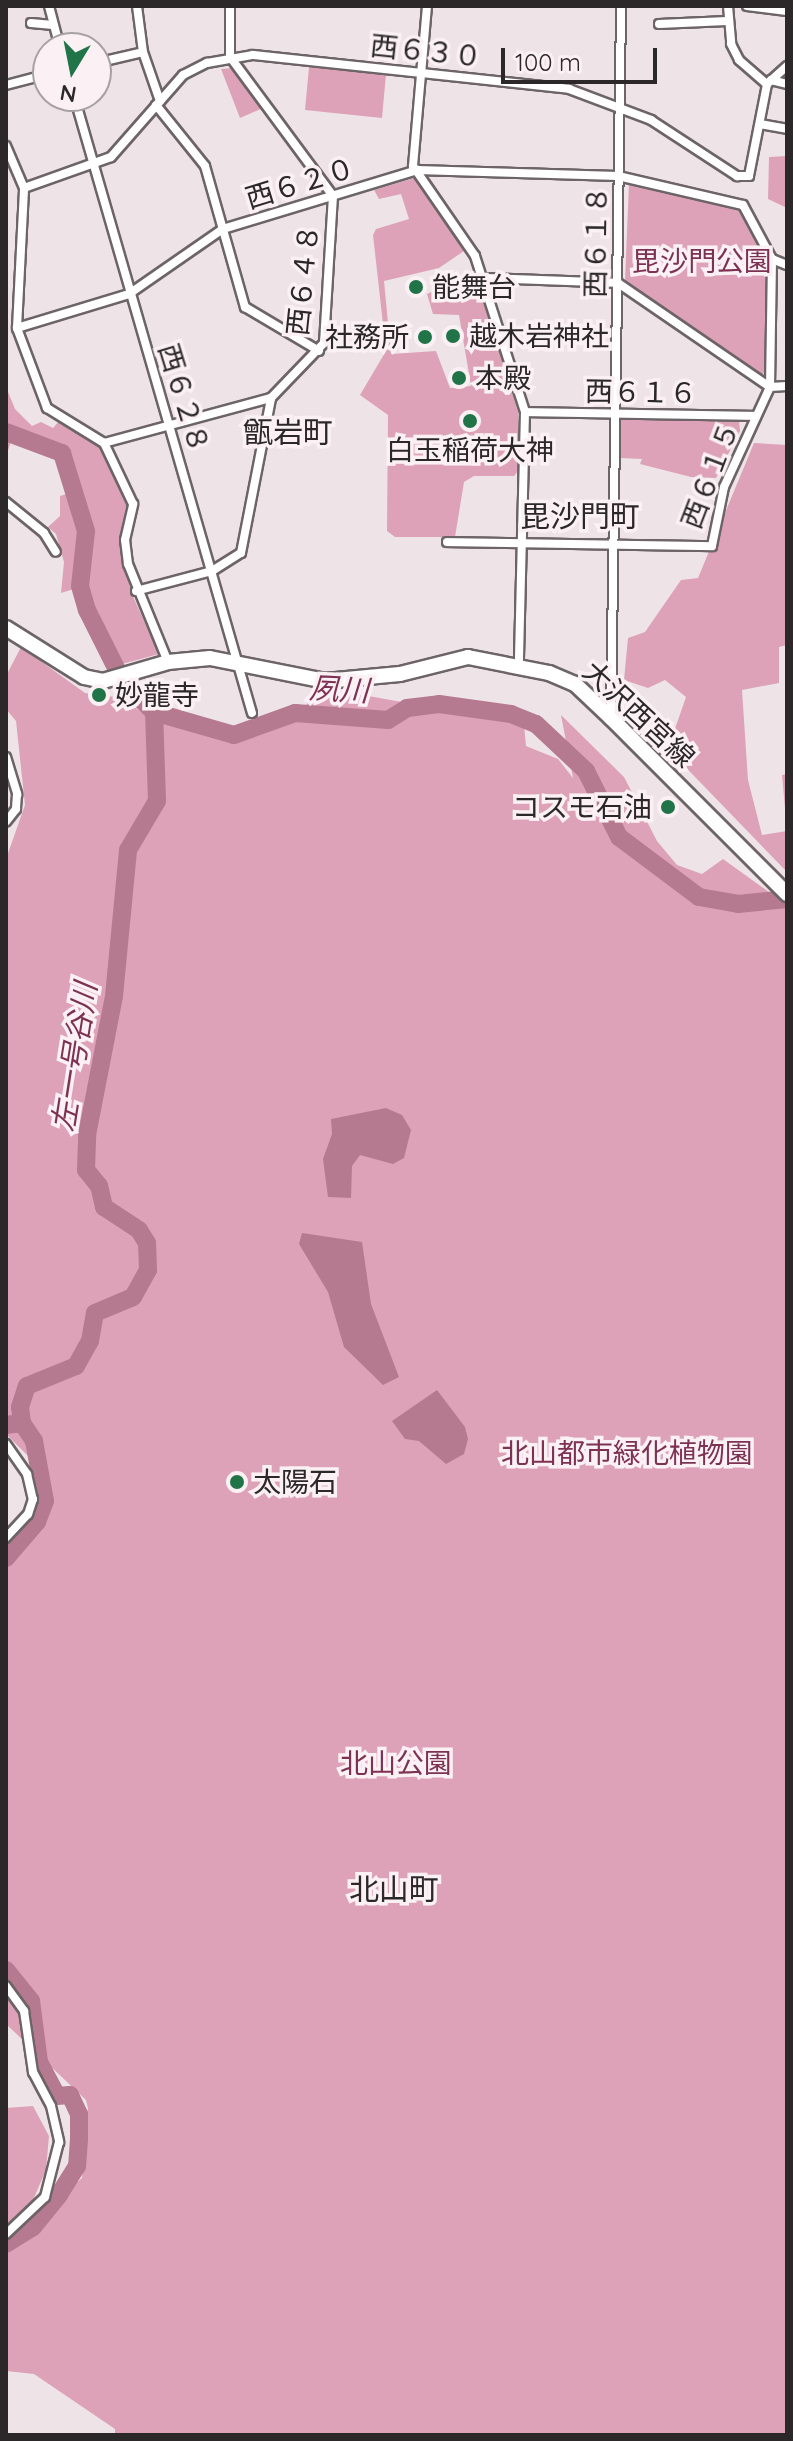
<!DOCTYPE html>
<html>
<head>
<meta charset="utf-8">
<style>
  body { margin:0 }
  #map { position:relative; width:793px; height:2441px; overflow:hidden; background:#eee4e7; font-family:Quicksand,"Noto Sans JP",sans-serif }
  div>[style] { position:absolute }
  .green>* { inset:0; background:#dda2b7 }
  .water>* { inset:0; background:#b67a90 }
  .river>* { height:18px; margin:-9px; padding:0 9px; transform-origin:9px; border-radius:9px; background:#b67a90 }
  .roads { filter:drop-shadow(2px 0 #6d6467) drop-shadow(-2px 0 #6d6467) drop-shadow(0 2px #6d6467) drop-shadow(0 -2px #6d6467) }
  .minor>* { height:8px; margin:-4px; padding:0 4px; transform-origin:4px; border-radius:4px; background:#fff }
  .primary>* { height:14px; margin:-7px; padding:0 7px; transform-origin:7px; border-radius:7px; background:#fff }
  .dots>* { width:22px; height:22px; translate:-50% -50%; box-sizing:border-box; border:4px solid #fbf1f4; border-radius:50% }
  span { translate:-50% -50%; white-space:nowrap; text-align:center; line-height:1.15; -webkit-text-stroke:7px #fbf1f4; paint-order:stroke }
  .street-label { font-size:28px; color:#2c282a }
  .park-label { font-size:28px; color:#7d3252 }
  .poi-label { font-size:28px; color:#2c282a }
  .left { translate:0 -50%; text-align:left }
  .right { translate:-100% -50%; text-align:right }
  .neighbourhood-label { font-size:30px; color:#2c282a }
  .water-label { font-size:30px; color:#7d3252; font-style:italic }
  .frame { position:absolute; inset:0; border:8px solid #2c282a; pointer-events:none }
  .north { position:absolute; left:32px; top:32px; width:80px; height:80px; box-sizing:border-box; background:#fbf1f4; border:2px solid #a8a1a3; border-radius:50%; rotate:190deg; font-size:22px; font-weight:700; line-height:32px; text-align:center; color:#2c282a }
  .north::after { content:''; display:block; margin:auto; width:28px; height:36px; background:#207447; clip-path:polygon(50% 0,100% 100%,50% 72%,0 100%) }
  .scale { position:absolute; left:501px; top:48px; width:156px; height:36px; box-sizing:border-box; border:4px solid #2c282a; border-top:0; padding-left:10px; font-size:24px; line-height:28px; white-space:nowrap; color:#2c282a; -webkit-text-stroke:6px #fbf1f4; paint-order:stroke }
</style>
</head>
<body>
<div id="map">
  <div class="green">
    <div style="clip-path:polygon(309px 67px,386px 74px,382px 118px,305px 110px)"></div>
    <div style="clip-path:polygon(233px 68px,263px 108px,240px 118px,221px 69px)"></div>
    <div style="clip-path:polygon(787px 156px,787px 208px,768px 199px,769px 157px)"></div>
    <div style="clip-path:polygon(418px 177px,464px 251px,439px 268px,384px 281px,391px 354px,436px 351px,450px 388px,471px 386px,459px 315px,433px 314px,427px 294px,475px 272px,518px 412px,518px 471px,514px 476px,474px 476px,464px 482px,455px 537px,395px 537px,387px 531px,388px 415px,360px 395px,386px 351px,373px 235px,376px 229px,409px 219px,401px 194px,379px 199px,374px 190px)"></div>
    <div style="clip-path:polygon(629px 182px,733px 207px,746px 215px,768px 258px,767px 371px,761px 375px,625px 282px)"></div>
    <div style="clip-path:polygon(6px 387px,15px 409px,32px 426px,41px 422px,53px 428px,60px 420px,100px 447px,127px 503px,119px 540px,131px 592px,159px 654px,111px 667px,74px 589px,61px 593px,64px 562px,56px 534px,48px 527px,60px 516px,60px 496px,70px 493px,76px 475px,69px 451px,14px 432px,6px 457px)"></div>
    <div style="clip-path:polygon(619px 419px,739px 421px,740px 431px,716px 478px,691px 477px,640px 464px,642px 459px,620px 458px)"></div>
    <div style="clip-path:polygon(754px 443px,787px 445px,787px 645px,779px 647px,779px 683px,742px 690px,748px 780px,762px 835px,787px 831px,782px 775px,787px 774px,787px 872px,668px 749px,686px 697px,665px 680px,648px 688px,624px 680px,628px 638px,645px 632px,681px 580px,698px 578px)"></div>
    <div style="clip-path:polygon(21px 647px,85px 693px,123px 698px,141px 712px,193px 728px,284px 723px,318px 695px,363px 695px,524px 724px,526px 746px,558px 759px,573px 778px,561px 715px,624px 777px,657px 841px,677px 865px,702px 874px,723px 859px,787px 905px,787px 2435px,115px 2435px,115px 2429px,34px 2374px,6px 2371px,6px 2246px,82px 2178px,88px 2108px,86px 2100px,6px 2024px,6px 1569px,47px 1497px,35px 1463px,6px 1434px,6px 859px,25px 805px,16px 721px,6px 709px,6px 676px)"></div>
    <div style="clip-path:polygon(33px 2106px,49px 2136px,46px 2170px,30px 2207px,6px 2226px,6px 2108px)"></div>
  </div>
  <div class="water">
    <div style="clip-path:polygon(386px 1108px,402px 1115px,411px 1130px,404px 1158px,393px 1164px,360px 1155px,352px 1166px,351px 1198px,328px 1197px,323px 1159px,332px 1134px,331px 1119px)"></div>
    <div style="clip-path:polygon(302px 1233px,362px 1242px,371px 1304px,399px 1377px,383px 1385px,344px 1347px,328px 1292px,299px 1244px)"></div>
    <div style="clip-path:polygon(437px 1390px,465px 1427px,468px 1439px,464px 1454px,446px 1464px,419px 1441px,405px 1439px,392px 1421px)"></div>
  </div>
  <div class="river">
    <div style="left:6px;top:432px;width:60px;rotate:20.6deg"></div>
    <div style="left:62px;top:453px;width:82px;rotate:72.9deg"></div>
    <div style="left:86px;top:531px;width:55px;rotate:96.2deg"></div>
    <div style="left:80px;top:586px;width:25px;rotate:74deg"></div>
    <div style="left:87px;top:610px;width:80px;rotate:63.4deg"></div>
    <div style="left:123px;top:682px;width:43px;rotate:44.1deg"></div>
    <div style="left:154px;top:712px;width:83px;rotate:16deg"></div>
    <div style="left:234px;top:735px;width:65px;rotate:-19.8deg"></div>
    <div style="left:295px;top:713px;width:93px;rotate:4.3deg"></div>
    <div style="left:388px;top:720px;width:22px;rotate:-32deg"></div>
    <div style="left:407px;top:708px;width:32px;rotate:-7deg"></div>
    <div style="left:439px;top:704px;width:73px;rotate:7.9deg"></div>
    <div style="left:511px;top:714px;width:27px;rotate:22deg"></div>
    <div style="left:536px;top:724px;width:69px;rotate:43.2deg"></div>
    <div style="left:586px;top:771px;width:74px;rotate:63.4deg"></div>
    <div style="left:619px;top:837px;width:100px;rotate:36.9deg"></div>
    <div style="left:699px;top:897px;width:40px;rotate:10deg"></div>
    <div style="left:738px;top:904px;width:49px;rotate:-5.8deg"></div>
    <div style="left:22px;top:1423px;width:16px;rotate:-97deg"></div>
    <div style="left:20px;top:1407px;width:22px;rotate:-72deg"></div>
    <div style="left:27px;top:1386px;width:53px;rotate:-22.2deg"></div>
    <div style="left:76px;top:1366px;width:29px;rotate:-61deg"></div>
    <div style="left:90px;top:1341px;width:28px;rotate:-80deg"></div>
    <div style="left:95px;top:1313px;width:41px;rotate:-22.8deg"></div>
    <div style="left:133px;top:1297px;width:31px;rotate:-61deg"></div>
    <div style="left:148px;top:1270px;width:27px;rotate:-92deg"></div>
    <div style="left:147px;top:1243px;width:15px;rotate:-122deg"></div>
    <div style="left:139px;top:1230px;width:42px;rotate:-146.7deg"></div>
    <div style="left:104px;top:1207px;width:22px;rotate:-103deg"></div>
    <div style="left:99px;top:1186px;width:21px;rotate:-129deg"></div>
    <div style="left:86px;top:1170px;width:35px;rotate:-88deg"></div>
    <div style="left:87px;top:1135px;width:142px;rotate:-79deg"></div>
    <div style="left:114px;top:996px;width:147px;rotate:-84.5deg"></div>
    <div style="left:128px;top:850px;width:57px;rotate:-59.4deg"></div>
    <div style="left:157px;top:801px;width:89px;rotate:-91.9deg"></div>
    <div style="left:6px;top:1425px;width:16px;rotate:-7deg"></div>
    <div style="left:22px;top:1423px;width:22px;rotate:56deg"></div>
    <div style="left:34px;top:1441px;width:61px;rotate:79.6deg"></div>
    <div style="left:45px;top:1501px;width:22px;rotate:111deg"></div>
    <div style="left:37px;top:1522px;width:48px;rotate:130.7deg"></div>
    <div style="left:6px;top:1970px;width:40px;rotate:51deg"></div>
    <div style="left:31px;top:2001px;width:62px;rotate:82.5deg"></div>
    <div style="left:39px;top:2062px;width:38px;rotate:62deg"></div>
    <div style="left:57px;top:2096px;width:13px;rotate:-4deg"></div>
    <div style="left:70px;top:2095px;width:21px;rotate:65deg"></div>
    <div style="left:79px;top:2114px;width:25px;rotate:90deg"></div>
    <div style="left:79px;top:2139px;width:27px;rotate:94deg"></div>
    <div style="left:77px;top:2166px;width:34px;rotate:122deg"></div>
    <div style="left:59px;top:2195px;width:41px;rotate:129.1deg"></div>
    <div style="left:33px;top:2227px;width:32px;rotate:148deg"></div>
  </div>
  <div class="roads">
    <div class="minor">
      <div style="left:49px;top:6px;width:43px;rotate:75.3deg"></div>
      <div style="left:137px;top:6px;width:46px;rotate:82.6deg"></div>
      <div style="left:143px;top:52px;width:52px;rotate:70.9deg"></div>
      <div style="left:427px;top:6px;width:161px;rotate:95deg"></div>
      <div style="left:413px;top:166px;width:109px;rotate:55.4deg"></div>
      <div style="left:475px;top:256px;width:164px;rotate:72.2deg"></div>
      <div style="left:525px;top:412px;width:254px;rotate:91.4deg"></div>
      <div style="left:728px;top:6px;width:38px;rotate:85deg"></div>
      <div style="left:731px;top:44px;width:18px;rotate:63deg"></div>
      <div style="left:739px;top:60px;width:37px;rotate:41deg"></div>
      <div style="left:747px;top:6px;width:40px;rotate:7.1deg"></div>
      <div style="left:31px;top:23px;width:22px;rotate:5deg"></div>
      <div style="left:659px;top:24px;width:68px;rotate:-2.5deg"></div>
      <div style="left:96px;top:63px;width:48px;rotate:-13.2deg"></div>
      <div style="left:771px;top:80px;width:16px;rotate:14deg"></div>
      <div style="left:6px;top:85px;width:43px;rotate:-14.7deg"></div>
      <div style="left:74px;top:96px;width:642px;rotate:73.91deg"></div>
      <div style="left:156px;top:105px;width:78px;rotate:51.2deg"></div>
      <div style="left:205px;top:166px;width:147px;rotate:74.2deg"></div>
      <div style="left:245px;top:307px;width:86px;rotate:30.7deg"></div>
      <div style="left:760px;top:124px;width:27px;rotate:10deg"></div>
      <div style="left:6px;top:146px;width:46px;rotate:66.8deg"></div>
      <div style="left:483px;top:278px;width:135px;rotate:2.1deg"></div>
      <div style="left:618px;top:283px;width:184px;rotate:34.4deg"></div>
      <div style="left:770px;top:387px;width:17px;rotate:-3deg"></div>
      <div style="left:17px;top:328px;width:117px;rotate:-16.9deg"></div>
      <div style="left:129px;top:294px;width:114px;rotate:-34.7deg"></div>
      <div style="left:223px;top:229px;width:203px;rotate:-16.9deg"></div>
      <div style="left:417px;top:170px;width:201px;rotate:1.7deg"></div>
      <div style="left:618px;top:176px;width:128px;rotate:13.1deg"></div>
      <div style="left:743px;top:205px;width:61px;rotate:61.8deg"></div>
      <div style="left:772px;top:259px;width:16px;rotate:22deg"></div>
      <div style="left:525px;top:412px;width:231px;rotate:1deg"></div>
      <div style="left:104px;top:443px;width:173px;rotate:-15.1deg"></div>
      <div style="left:6px;top:502px;width:49px;rotate:39.2deg"></div>
      <div style="left:44px;top:533px;width:22px;rotate:58deg"></div>
      <div style="left:447px;top:542px;width:265px;rotate:0.9deg"></div>
      <div style="left:712px;top:546px;width:60px;rotate:-78.5deg"></div>
      <div style="left:724px;top:487px;width:110px;rotate:-65.3deg"></div>
      <div style="left:770px;top:387px;width:128px;rotate:-89.1deg"></div>
      <div style="left:136px;top:591px;width:79px;rotate:-14.7deg"></div>
      <div style="left:212px;top:571px;width:34px;rotate:-32deg"></div>
      <div style="left:241px;top:553px;width:158px;rotate:-79deg"></div>
      <div style="left:271px;top:398px;width:76px;rotate:-46.1deg"></div>
      <div style="left:324px;top:343px;width:147px;rotate:-86.5deg"></div>
      <div style="left:333px;top:196px;width:173px;rotate:-126.5deg"></div>
      <div style="left:230px;top:57px;width:51px;rotate:-90deg"></div>
      <div style="left:168px;top:662px;width:106px;rotate:-112.2deg"></div>
      <div style="left:128px;top:564px;width:24px;rotate:-97deg"></div>
      <div style="left:125px;top:540px;width:37px;rotate:-77deg"></div>
      <div style="left:133px;top:504px;width:68px;rotate:-115.4deg"></div>
      <div style="left:104px;top:443px;width:67px;rotate:-148.4deg"></div>
      <div style="left:47px;top:408px;width:85px;rotate:-110.6deg"></div>
      <div style="left:17px;top:328px;width:140px;rotate:-87.1deg"></div>
      <div style="left:24px;top:188px;width:92px;rotate:-19.6deg"></div>
      <div style="left:111px;top:157px;width:109px;rotate:-48.7deg"></div>
      <div style="left:183px;top:75px;width:27px;rotate:-27deg"></div>
      <div style="left:207px;top:63px;width:47px;rotate:-9.9deg"></div>
      <div style="left:253px;top:55px;width:318px;rotate:6.1deg"></div>
      <div style="left:569px;top:89px;width:88px;rotate:20.7deg"></div>
      <div style="left:651px;top:120px;width:103px;rotate:33.1deg"></div>
      <div style="left:737px;top:176px;width:12px"></div>
      <div style="left:749px;top:176px;width:94px;rotate:-78.9deg"></div>
      <div style="left:767px;top:84px;width:27px;rotate:-42deg"></div>
      <div style="left:611px;top:717px;width:711px;rotate:-89.19deg"></div>
      <div style="left:6px;top:757px;width:39px;rotate:73deg"></div>
      <div style="left:17px;top:794px;width:15px;rotate:94deg"></div>
      <div style="left:16px;top:809px;width:16px;rotate:128deg"></div>
      <div style="left:6px;top:1444px;width:37px;rotate:55deg"></div>
      <div style="left:27px;top:1474px;width:26px;rotate:77deg"></div>
      <div style="left:33px;top:1499px;width:16px;rotate:108deg"></div>
      <div style="left:28px;top:1514px;width:33px;rotate:133deg"></div>
      <div style="left:6px;top:1986px;width:31px;rotate:54deg"></div>
      <div style="left:24px;top:2011px;width:62px;rotate:81.6deg"></div>
      <div style="left:33px;top:2072px;width:38px;rotate:62deg"></div>
      <div style="left:51px;top:2106px;width:37px;rotate:77deg"></div>
      <div style="left:59px;top:2142px;width:57px;rotate:104.3deg"></div>
      <div style="left:45px;top:2197px;width:54px;rotate:136.5deg"></div>
    </div>
    <div class="primary">
      <div style="left:6px;top:628px;width:92px;rotate:32.1deg"></div>
      <div style="left:84px;top:677px;width:19px;rotate:12deg"></div>
      <div style="left:103px;top:681px;width:68px;rotate:-16.3deg"></div>
      <div style="left:168px;top:662px;width:42px;rotate:-5.4deg"></div>
      <div style="left:210px;top:658px;width:117px;rotate:11.3deg"></div>
      <div style="left:325px;top:681px;width:75px;rotate:-5.3deg"></div>
      <div style="left:400px;top:674px;width:70px;rotate:-14deg"></div>
      <div style="left:468px;top:657px;width:83px;rotate:11.2deg"></div>
      <div style="left:549px;top:673px;width:28px;rotate:23deg"></div>
      <div style="left:575px;top:684px;width:50px;rotate:43.4deg"></div>
      <div style="left:611px;top:718px;width:249px;rotate:45deg"></div>
    </div>
  </div>
  <div class="dots">
    <div style="left:416px;top:287px;background:#207447"></div>
    <div style="left:453px;top:336px;background:#207447"></div>
    <div style="left:425px;top:337px;background:#207447"></div>
    <div style="left:459px;top:378px;background:#207447"></div>
    <div style="left:470px;top:421px;background:#207447"></div>
    <div style="left:99px;top:695px;background:#207447"></div>
    <div style="left:668px;top:807px;background:#207447"></div>
    <div style="left:237px;top:1482px;background:#207447"></div>
  </div>
  <div class="street-label">
    <span style="left:426px;top:51px;rotate:6deg">西６３０</span>
    <span style="left:300px;top:183px;rotate:-17deg">西６２０</span>
    <span style="left:596px;top:242px;rotate:-89deg">西６１８</span>
    <span style="left:303px;top:280px;rotate:-84deg">西６４８</span>
    <span style="left:641px;top:392px;rotate:1deg">西６１６</span>
    <span style="left:184px;top:398px;rotate:73deg">西６２８</span>
    <span style="left:710px;top:475px;rotate:-69deg">西６１５</span>
    <span style="left:639px;top:714px;rotate:43deg">大沢西宮線</span>
  </div>
  <div class="park-label">
    <span style="left:702px;top:261px">毘沙門公園</span>
    <span style="left:627px;top:1453px">北山都市緑化植物園</span>
    <span style="left:396px;top:1763px">北山公園</span>
  </div>
  <div class="poi-label">
    <span class="left" style="left:432px;top:287px">能舞台</span>
    <span class="left" style="left:469px;top:336px">越木岩神社</span>
    <span class="right" style="left:409px;top:337px">社務所</span>
    <span class="left" style="left:475px;top:378px">本殿</span>
    <span style="left:470px;top:450px">白玉稲荷大神</span>
    <span class="left" style="left:115px;top:695px">妙龍寺</span>
    <span class="right" style="left:652px;top:807px">コスモ石油</span>
    <span class="left" style="left:253px;top:1482px">太陽石</span>
  </div>
  <div class="neighbourhood-label">
    <span style="left:288px;top:432px">甑岩町</span>
    <span style="left:580px;top:516px">毘沙門町</span>
    <span style="left:394px;top:1889px">北山町</span>
  </div>
  <div class="water-label">
    <span style="left:339px;top:689px;rotate:3deg">夙川</span>
    <span style="left:74px;top:1057px;rotate:-81deg">左一号谷川</span>
  </div>
  <div class="frame"></div>
  <div class="north">N</div>
  <div class="scale">100 m</div>
</div>
</body>
</html>
